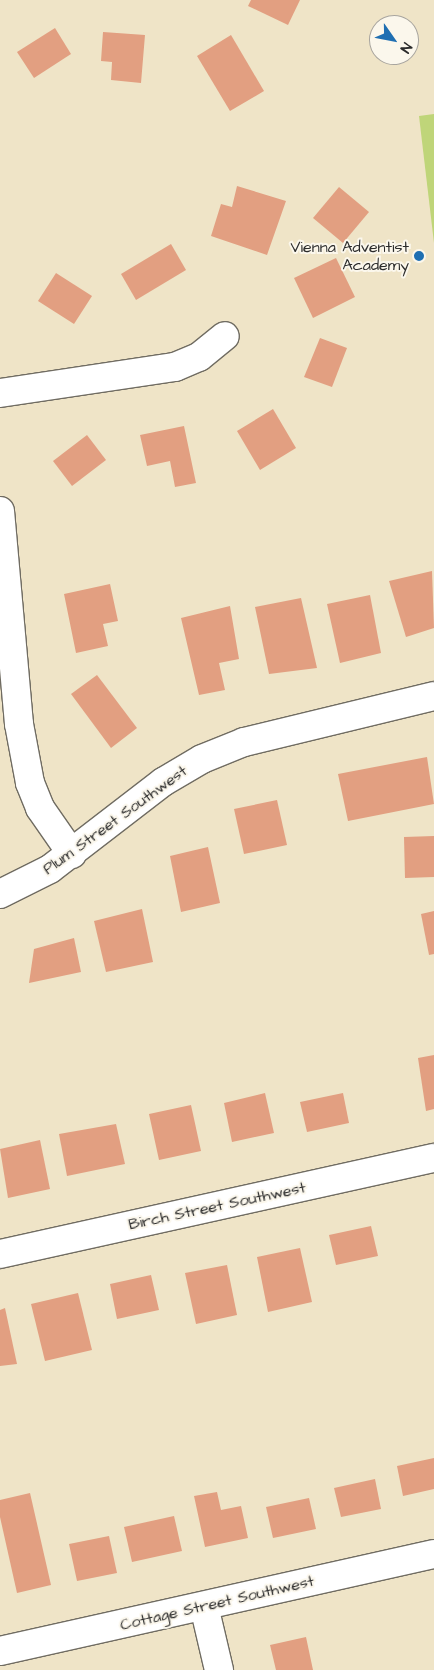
<!DOCTYPE html>
<html>
<head>
<meta charset="utf-8">
<style>
  body { margin:0 }
  #map { position:relative; width:434px; height:1670px; overflow:hidden; background:#efe4c7; font-family:"Architects Daughter",sans-serif }
  div>[style] { position:absolute }
  .green>* { inset:0; background:#bfd579 }
  .building>* { inset:0; background:#e29f81 }
  .roads { filter:drop-shadow(1px 0 #706c62) drop-shadow(-1px 0 #706c62) drop-shadow(0 1px #706c62) drop-shadow(0 -1px #706c62) }
  .minor>* { height:28px; margin:-14px; padding:0 14px; transform-origin:14px; border-radius:14px; background:#fff }
  .dots>* { width:14px; height:14px; translate:-50% -50%; box-sizing:border-box; border:2px solid #fbf7ec; border-radius:50% }
  span { translate:-50% -50%; white-space:nowrap; text-align:center; line-height:1.15; -webkit-text-stroke:4px #fbf7ec; paint-order:stroke }
  .poi-label { font-size:16px; color:#2b2b2b }
  .right { translate:-100% -50%; text-align:right }
  .street-label { font-size:16px; color:#2b2b2b }
  .north { position:absolute; left:369px; top:15px; width:50px; height:50px; box-sizing:border-box; background:#fbf7ec; border:1px solid #a8a59f; border-radius:50%; rotate:123deg; font-size:14px; font-weight:700; line-height:20px; text-align:center; color:#2b2b2b }
  .north::after { content:''; display:block; margin:auto; width:18px; height:22px; background:#1f6fb2; clip-path:polygon(50% 0,100% 100%,50% 72%,0 100%) }
</style>
</head>
<body>
<div id="map">
  <div class="green">
    <div style="clip-path:polygon(434px 114px,434px 243px,419px 116px)"></div>
  </div>
  <div class="building">
    <div style="clip-path:polygon(251px 0,300px 0,288px 25px,248px 6px)"></div>
    <div style="clip-path:polygon(55px 28px,71px 54px,34px 78px,17px 52px)"></div>
    <div style="clip-path:polygon(103px 32px,145px 35px,141px 83px,111px 80px,112px 62px,101px 61px)"></div>
    <div style="clip-path:polygon(231px 35px,264px 91px,230px 111px,197px 56px)"></div>
    <div style="clip-path:polygon(237px 186px,286px 201px,267px 255px,211px 236px,221px 204px,232px 207px)"></div>
    <div style="clip-path:polygon(339px 187px,369px 212px,343px 243px,313px 218px)"></div>
    <div style="clip-path:polygon(171px 244px,186px 270px,136px 300px,121px 274px)"></div>
    <div style="clip-path:polygon(336px 258px,355px 297px,313px 318px,294px 278px)"></div>
    <div style="clip-path:polygon(56px 273px,92px 296px,74px 324px,38px 301px)"></div>
    <div style="clip-path:polygon(320px 338px,347px 348px,332px 387px,304px 377px)"></div>
    <div style="clip-path:polygon(273px 409px,296px 448px,260px 470px,237px 431px)"></div>
    <div style="clip-path:polygon(184px 426px,196px 483px,175px 487px,170px 461px,147px 466px,140px 435px)"></div>
    <div style="clip-path:polygon(87px 435px,106px 460px,72px 486px,53px 461px)"></div>
    <div style="clip-path:polygon(432px 571px,434px 628px,406px 637px,389px 581px)"></div>
    <div style="clip-path:polygon(110px 584px,118px 621px,103px 624px,108px 646px,76px 653px,64px 594px)"></div>
    <div style="clip-path:polygon(370px 595px,381px 653px,340px 663px,327px 604px)"></div>
    <div style="clip-path:polygon(301px 598px,317px 668px,269px 674px,255px 607px)"></div>
    <div style="clip-path:polygon(230px 606px,239px 659px,219px 663px,225px 690px,199px 695px,181px 618px)"></div>
    <div style="clip-path:polygon(97px 675px,137px 728px,111px 748px,71px 694px)"></div>
    <div style="clip-path:polygon(427px 757px,434px 804px,348px 821px,338px 774px)"></div>
    <div style="clip-path:polygon(277px 800px,287px 845px,244px 854px,234px 809px)"></div>
    <div style="clip-path:polygon(434px 836px,434px 877px,405px 878px,404px 837px)"></div>
    <div style="clip-path:polygon(208px 847px,220px 903px,181px 912px,170px 856px)"></div>
    <div style="clip-path:polygon(142px 909px,153px 962px,106px 972px,94px 921px)"></div>
    <div style="clip-path:polygon(434px 911px,434px 954px,429px 955px,421px 914px)"></div>
    <div style="clip-path:polygon(74px 938px,81px 972px,29px 983px,34px 949px)"></div>
    <div style="clip-path:polygon(434px 1055px,434px 1109px,426px 1111px,418px 1058px)"></div>
    <div style="clip-path:polygon(265px 1093px,274px 1133px,232px 1142px,224px 1103px)"></div>
    <div style="clip-path:polygon(343px 1093px,349px 1123px,307px 1132px,300px 1102px)"></div>
    <div style="clip-path:polygon(191px 1105px,201px 1151px,159px 1160px,149px 1114px)"></div>
    <div style="clip-path:polygon(116px 1124px,125px 1164px,67px 1176px,59px 1134px)"></div>
    <div style="clip-path:polygon(40px 1140px,50px 1189px,8px 1198px,0 1149px)"></div>
    <div style="clip-path:polygon(371px 1226px,378px 1256px,336px 1265px,329px 1235px)"></div>
    <div style="clip-path:polygon(300px 1248px,312px 1302px,268px 1312px,257px 1257px)"></div>
    <div style="clip-path:polygon(227px 1265px,237px 1315px,196px 1324px,185px 1273px)"></div>
    <div style="clip-path:polygon(151px 1275px,159px 1310px,117px 1319px,110px 1284px)"></div>
    <div style="clip-path:polygon(78px 1293px,92px 1350px,45px 1361px,31px 1304px)"></div>
    <div style="clip-path:polygon(5px 1308px,17px 1364px,0 1366px,0 1310px)"></div>
    <div style="clip-path:polygon(434px 1458px,434px 1489px,403px 1496px,397px 1466px)"></div>
    <div style="clip-path:polygon(375px 1479px,381px 1509px,341px 1517px,334px 1488px)"></div>
    <div style="clip-path:polygon(217px 1492px,221px 1510px,241px 1506px,248px 1538px,205px 1547px,194px 1496px)"></div>
    <div style="clip-path:polygon(30px 1493px,51px 1585px,17px 1593px,0 1517px,0 1500px)"></div>
    <div style="clip-path:polygon(309px 1498px,316px 1529px,273px 1538px,266px 1507px)"></div>
    <div style="clip-path:polygon(174px 1516px,182px 1551px,132px 1562px,124px 1527px)"></div>
    <div style="clip-path:polygon(109px 1536px,117px 1573px,77px 1581px,69px 1544px)"></div>
    <div style="clip-path:polygon(306px 1637px,313px 1670px,276px 1670px,270px 1645px)"></div>
  </div>
  <div class="roads">
    <div class="minor">
      <div style="left:0;top:393px;width:177px;rotate:-8.5deg"></div>
      <div style="left:175px;top:367px;width:26px;rotate:-23deg"></div>
      <div style="left:199px;top:357px;width:33px;rotate:-39deg"></div>
      <div style="left:0;top:511px;width:214px;rotate:84.9deg"></div>
      <div style="left:19px;top:724px;width:60px;rotate:79.4deg"></div>
      <div style="left:30px;top:783px;width:27px;rotate:68deg"></div>
      <div style="left:40px;top:808px;width:56px;rotate:55.2deg"></div>
      <div style="left:0;top:894px;width:56px;rotate:-26.6deg"></div>
      <div style="left:50px;top:869px;width:143px;rotate:-37.6deg"></div>
      <div style="left:163px;top:782px;width:45px;rotate:-30.5deg"></div>
      <div style="left:202px;top:759px;width:45px;rotate:-22deg"></div>
      <div style="left:244px;top:742px;width:195px;rotate:-13.6deg"></div>
      <div style="left:0;top:1254px;width:444px;rotate:-12.5deg"></div>
      <div style="left:204px;top:1606px;width:66px;rotate:76.8deg"></div>
      <div style="left:0;top:1651px;width:445px;rotate:-12.6deg"></div>
    </div>
  </div>
  <div class="dots">
    <div style="left:419px;top:256px;background:#1f6fb2"></div>
  </div>
  <div class="poi-label">
    <span class="right" style="left:409px;top:256px">Vienna Adventist<br>Academy</span>
  </div>
  <div class="street-label">
    <span style="left:115px;top:820px;rotate:-36deg">Plum Street Southwest</span>
    <span style="left:217px;top:1206px;rotate:-12deg">Birch Street Southwest</span>
    <span style="left:217px;top:1603px;rotate:-13deg">Cottage Street Southwest</span>
  </div>
  <div class="north">N</div>
</div>
</body>
</html>
